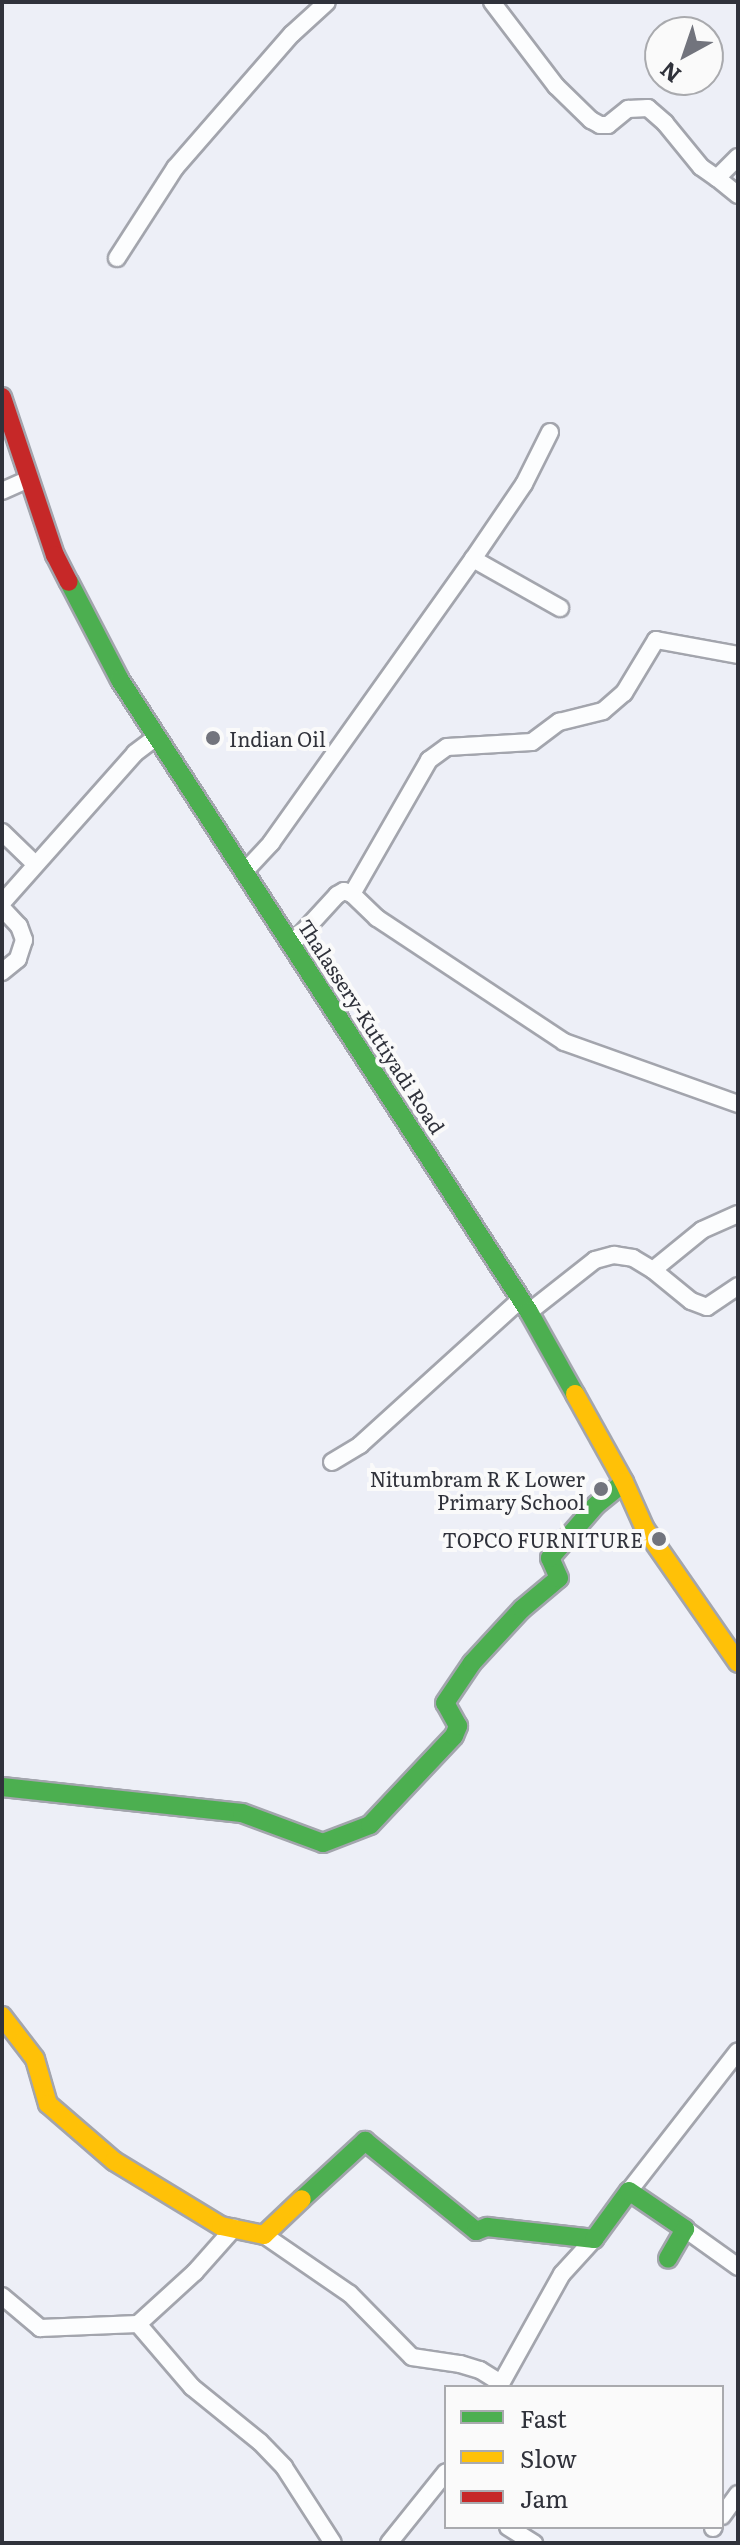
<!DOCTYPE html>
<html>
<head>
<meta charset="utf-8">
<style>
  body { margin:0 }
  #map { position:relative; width:740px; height:2545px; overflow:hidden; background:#edeff7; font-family:Literata,serif }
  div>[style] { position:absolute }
  .roads { filter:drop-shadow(2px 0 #a3a5ad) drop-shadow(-2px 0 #a3a5ad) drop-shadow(0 2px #a3a5ad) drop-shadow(0 -2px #a3a5ad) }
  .street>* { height:16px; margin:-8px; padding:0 8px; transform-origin:8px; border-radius:8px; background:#fcfdfe }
  .fast>* { height:18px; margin:-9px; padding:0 9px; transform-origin:9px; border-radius:9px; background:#4caf50 }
  .slow>* { height:18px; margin:-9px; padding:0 9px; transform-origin:9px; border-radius:9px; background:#ffc107 }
  .jam>* { height:18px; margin:-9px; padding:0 9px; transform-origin:9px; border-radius:9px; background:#c62828 }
  .dots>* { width:22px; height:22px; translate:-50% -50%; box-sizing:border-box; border:4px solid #fafafa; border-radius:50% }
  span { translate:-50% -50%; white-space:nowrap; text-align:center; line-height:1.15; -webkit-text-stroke:8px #fafafa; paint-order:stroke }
  .poi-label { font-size:20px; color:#30323b }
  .left { translate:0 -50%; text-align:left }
  .right { translate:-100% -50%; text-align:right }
  .street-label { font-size:20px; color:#30323b }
  .frame { position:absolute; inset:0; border:4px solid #30323b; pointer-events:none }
  .legend { position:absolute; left:444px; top:2385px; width:280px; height:144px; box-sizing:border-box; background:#fafafa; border:2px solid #a9aaae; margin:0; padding:10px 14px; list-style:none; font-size:24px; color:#30323b }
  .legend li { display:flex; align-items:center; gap:16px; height:40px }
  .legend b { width:40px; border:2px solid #a9aaae }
  .north { position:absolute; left:644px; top:16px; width:80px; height:80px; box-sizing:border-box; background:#fafafa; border:2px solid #a9aaae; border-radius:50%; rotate:220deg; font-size:22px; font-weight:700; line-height:32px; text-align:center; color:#30323b }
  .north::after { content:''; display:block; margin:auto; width:28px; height:36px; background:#72747d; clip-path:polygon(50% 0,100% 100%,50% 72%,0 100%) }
</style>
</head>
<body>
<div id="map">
  <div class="roads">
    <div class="street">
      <div style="left:492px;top:2px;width:106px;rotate:52.7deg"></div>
      <div style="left:556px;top:86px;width:49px;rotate:44.2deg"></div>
      <div style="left:591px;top:120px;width:10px;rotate:29deg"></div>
      <div style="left:600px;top:125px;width:8px"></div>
      <div style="left:608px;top:125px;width:26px;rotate:-39deg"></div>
      <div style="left:628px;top:109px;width:20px;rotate:-3deg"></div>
      <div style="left:648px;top:108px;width:23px;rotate:41deg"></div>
      <div style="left:665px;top:123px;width:57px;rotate:50.7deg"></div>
      <div style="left:701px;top:167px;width:19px;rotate:35deg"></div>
      <div style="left:738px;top:157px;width:30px;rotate:135deg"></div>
      <div style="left:717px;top:178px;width:27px;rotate:39deg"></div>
      <div style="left:117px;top:258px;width:107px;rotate:-57.2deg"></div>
      <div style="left:175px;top:168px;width:178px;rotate:-48.9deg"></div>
      <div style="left:292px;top:34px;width:47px;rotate:-42.4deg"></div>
      <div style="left:2px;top:491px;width:27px;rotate:-24deg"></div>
      <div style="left:473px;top:559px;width:100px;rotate:29.4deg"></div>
      <div style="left:2px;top:832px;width:45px;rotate:44.1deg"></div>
      <div style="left:246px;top:870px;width:37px;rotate:-47deg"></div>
      <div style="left:271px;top:843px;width:349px;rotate:-54.6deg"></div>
      <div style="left:473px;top:559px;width:91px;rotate:-55.8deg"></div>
      <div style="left:524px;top:484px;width:58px;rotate:-63.4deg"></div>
      <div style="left:352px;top:894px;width:155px;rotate:-60.1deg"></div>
      <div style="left:429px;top:760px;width:22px;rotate:-36deg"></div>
      <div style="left:447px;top:747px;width:85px;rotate:-3.4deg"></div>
      <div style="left:532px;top:742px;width:34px;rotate:-37deg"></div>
      <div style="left:559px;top:722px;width:45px;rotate:-14deg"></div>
      <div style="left:603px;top:711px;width:28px;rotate:-41deg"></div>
      <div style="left:624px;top:693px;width:62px;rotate:-58.9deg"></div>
      <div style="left:656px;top:640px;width:83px;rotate:10.4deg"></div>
      <div style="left:2px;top:903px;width:200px;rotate:-48.4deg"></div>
      <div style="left:135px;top:753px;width:26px;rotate:-37deg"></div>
      <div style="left:2px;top:908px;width:25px;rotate:47deg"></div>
      <div style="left:19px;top:926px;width:15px;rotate:70deg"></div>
      <div style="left:24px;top:940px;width:20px;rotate:108deg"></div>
      <div style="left:18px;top:959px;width:21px;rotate:141deg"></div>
      <div style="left:293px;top:943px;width:65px;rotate:-47.5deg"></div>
      <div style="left:337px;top:895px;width:8px;rotate:-30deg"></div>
      <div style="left:344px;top:891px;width:9px;rotate:21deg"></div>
      <div style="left:352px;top:894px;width:35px;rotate:44deg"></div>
      <div style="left:377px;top:918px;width:224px;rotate:33.5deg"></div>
      <div style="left:564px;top:1042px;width:185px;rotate:19.6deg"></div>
      <div style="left:653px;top:1270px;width:63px;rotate:-39.2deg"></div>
      <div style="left:702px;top:1230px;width:39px;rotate:-24deg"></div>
      <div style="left:529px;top:1312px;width:84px;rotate:-38.2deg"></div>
      <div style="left:595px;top:1260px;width:20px;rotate:-15deg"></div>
      <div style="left:614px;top:1255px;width:19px;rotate:9deg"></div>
      <div style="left:633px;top:1258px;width:23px;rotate:31deg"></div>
      <div style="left:653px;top:1270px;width:49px;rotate:39.2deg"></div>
      <div style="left:691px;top:1301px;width:17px;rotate:21deg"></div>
      <div style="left:707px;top:1307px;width:37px;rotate:-34deg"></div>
      <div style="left:332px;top:1462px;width:33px;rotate:-31deg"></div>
      <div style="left:360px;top:1445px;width:217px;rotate:-42.2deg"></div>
      <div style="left:629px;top:2191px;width:177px;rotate:-52.1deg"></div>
      <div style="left:685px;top:2229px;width:65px;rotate:35.6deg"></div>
      <div style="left:264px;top:2235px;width:104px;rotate:34.5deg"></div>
      <div style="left:350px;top:2294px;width:88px;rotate:45.5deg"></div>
      <div style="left:412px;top:2357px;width:49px;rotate:8.3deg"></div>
      <div style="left:460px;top:2364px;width:21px;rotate:17deg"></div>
      <div style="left:480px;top:2370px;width:25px;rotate:32deg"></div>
      <div style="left:2px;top:2296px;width:50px;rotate:40.1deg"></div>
      <div style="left:40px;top:2328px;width:98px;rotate:-2.3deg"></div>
      <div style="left:138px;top:2324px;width:83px;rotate:49.4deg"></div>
      <div style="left:192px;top:2387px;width:87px;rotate:39deg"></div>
      <div style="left:260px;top:2442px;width:35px;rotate:46deg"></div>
      <div style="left:284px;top:2467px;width:90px;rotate:57.2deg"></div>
      <div style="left:138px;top:2324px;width:77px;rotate:-42.4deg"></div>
      <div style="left:195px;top:2272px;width:59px;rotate:-48.4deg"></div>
      <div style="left:499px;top:2387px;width:129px;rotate:-60.9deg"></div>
      <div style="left:562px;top:2274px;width:47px;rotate:-47.6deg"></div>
      <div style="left:722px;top:2516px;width:27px;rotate:-54deg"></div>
      <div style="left:508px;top:2527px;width:31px;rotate:32deg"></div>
      <div style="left:713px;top:2528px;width:1px;rotate:-45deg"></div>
      <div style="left:389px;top:2543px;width:91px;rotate:-51.2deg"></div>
    </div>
    <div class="fast">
      <div style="left:69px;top:582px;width:110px;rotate:62.5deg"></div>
      <div style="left:120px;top:680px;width:753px;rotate:57.09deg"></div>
      <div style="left:529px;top:1312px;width:94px;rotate:60.7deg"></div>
      <div style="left:2px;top:1787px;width:241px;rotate:6.2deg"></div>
      <div style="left:242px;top:1813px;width:86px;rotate:20.3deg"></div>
      <div style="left:323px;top:1843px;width:50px;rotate:-21deg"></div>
      <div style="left:370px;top:1825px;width:122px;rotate:-46.7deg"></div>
      <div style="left:454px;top:1736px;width:11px;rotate:-68deg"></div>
      <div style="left:458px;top:1726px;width:26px;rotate:-119deg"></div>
      <div style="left:445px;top:1703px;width:48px;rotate:-56deg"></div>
      <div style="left:472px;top:1663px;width:74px;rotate:-47.2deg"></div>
      <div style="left:522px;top:1609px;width:48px;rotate:-40deg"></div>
      <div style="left:559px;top:1578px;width:22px;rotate:-114deg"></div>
      <div style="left:550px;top:1558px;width:70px;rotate:-49deg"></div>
      <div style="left:596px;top:1505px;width:36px;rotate:-39deg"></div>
      <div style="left:302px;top:2199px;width:86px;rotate:-42.6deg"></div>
      <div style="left:365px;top:2141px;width:143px;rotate:39deg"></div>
      <div style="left:476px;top:2231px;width:12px;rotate:-20deg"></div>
      <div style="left:487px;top:2227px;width:108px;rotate:6.4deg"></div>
      <div style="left:594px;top:2239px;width:59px;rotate:-53.9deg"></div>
      <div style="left:629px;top:2191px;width:68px;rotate:34.2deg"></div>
      <div style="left:685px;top:2229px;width:34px;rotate:120deg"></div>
    </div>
    <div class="slow">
      <div style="left:575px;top:1394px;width:101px;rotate:60.9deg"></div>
      <div style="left:624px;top:1482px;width:51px;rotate:65.9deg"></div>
      <div style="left:645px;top:1529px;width:163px;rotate:55.2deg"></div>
      <div style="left:2px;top:2016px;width:54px;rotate:52.5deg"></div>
      <div style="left:35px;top:2059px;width:47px;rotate:73.9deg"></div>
      <div style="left:48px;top:2104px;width:87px;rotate:40.8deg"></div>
      <div style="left:114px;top:2161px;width:125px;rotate:31.3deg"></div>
      <div style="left:221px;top:2226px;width:44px;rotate:11.8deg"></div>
      <div style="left:264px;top:2235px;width:52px;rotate:-43.5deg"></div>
    </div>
    <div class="jam">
      <div style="left:2px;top:397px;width:167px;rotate:71.5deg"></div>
      <div style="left:55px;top:555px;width:30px;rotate:63deg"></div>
    </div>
  </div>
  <div class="dots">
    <div style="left:213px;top:738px;background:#72747d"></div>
    <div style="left:601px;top:1489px;background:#72747d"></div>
    <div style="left:659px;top:1539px;background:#72747d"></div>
  </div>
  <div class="poi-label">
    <span class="left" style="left:229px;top:738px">Indian Oil</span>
    <span class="right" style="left:585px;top:1490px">Nitumbram R K Lower<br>Primary School</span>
    <span class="right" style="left:643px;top:1539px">TOPCO FURNITURE</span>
  </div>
  <div class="street-label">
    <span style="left:372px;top:1026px;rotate:57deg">Thalassery-Kuttiyadi Road</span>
  </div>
  <div class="frame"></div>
  <ul class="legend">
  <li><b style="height:10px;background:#4caf50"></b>Fast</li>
  <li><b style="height:10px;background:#ffc107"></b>Slow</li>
  <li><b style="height:10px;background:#c62828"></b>Jam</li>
  </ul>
  <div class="north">N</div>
</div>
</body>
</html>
